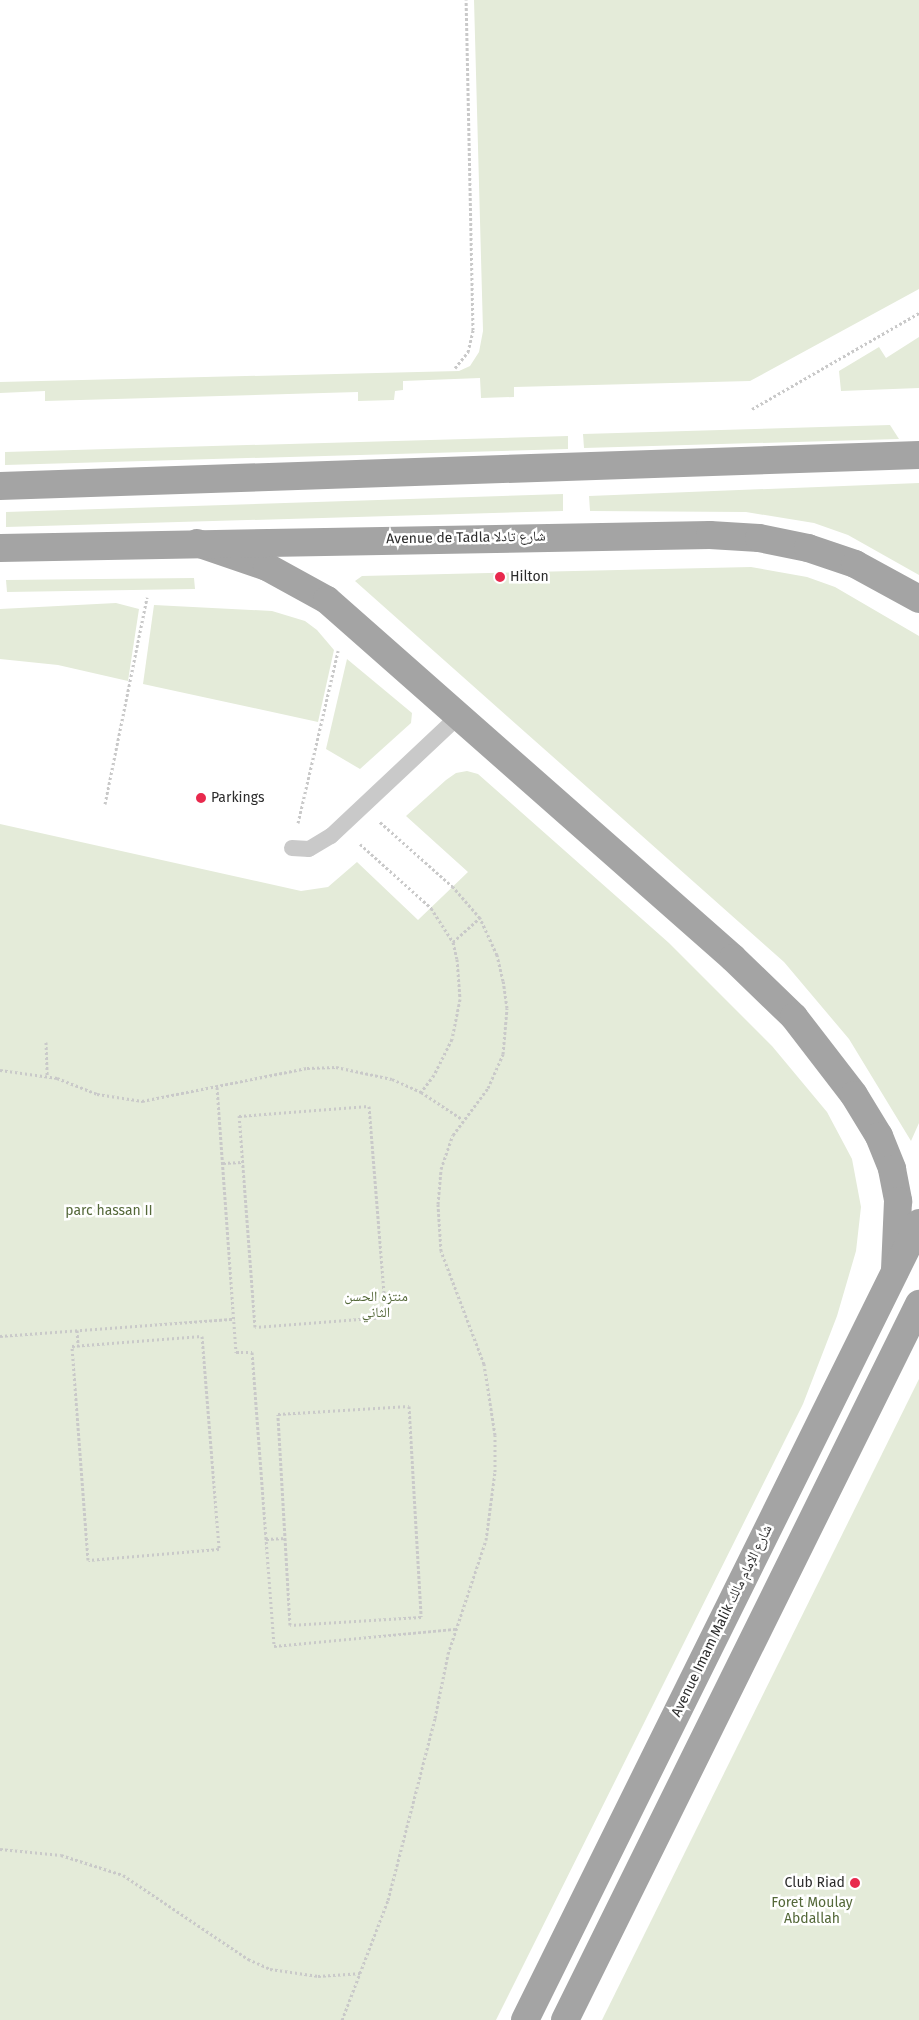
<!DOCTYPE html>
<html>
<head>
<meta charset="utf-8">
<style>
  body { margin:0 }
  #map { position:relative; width:919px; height:2020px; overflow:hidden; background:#fff; font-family:"Fira Sans","Noto Naskh Arabic",sans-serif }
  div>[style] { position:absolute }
  .green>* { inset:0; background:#e4ebd9 }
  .path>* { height:3px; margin-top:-1.5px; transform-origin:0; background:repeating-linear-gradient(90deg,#c9c9c9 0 2.5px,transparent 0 5px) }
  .service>* { height:16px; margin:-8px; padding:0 8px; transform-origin:8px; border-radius:8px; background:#c9c9c9 }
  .primary>* { height:28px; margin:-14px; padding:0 14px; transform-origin:14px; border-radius:14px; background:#a4a4a4 }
  .dots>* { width:14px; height:14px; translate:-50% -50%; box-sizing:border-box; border:2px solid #fff; border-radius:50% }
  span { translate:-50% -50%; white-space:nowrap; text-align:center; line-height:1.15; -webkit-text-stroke:5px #fff; paint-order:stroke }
  .street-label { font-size:14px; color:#2c2c2c }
  .poi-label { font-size:14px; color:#2c2c2c }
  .left { translate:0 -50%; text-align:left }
  .right { translate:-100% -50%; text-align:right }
  .park-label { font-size:14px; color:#546839 }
</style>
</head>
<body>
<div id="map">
  <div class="green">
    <div style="clip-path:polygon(474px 0,919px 0,919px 289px,750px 381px,514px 387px,514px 397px,481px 398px,480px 378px,403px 381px,403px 390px,395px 391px,394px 400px,358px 401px,358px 392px,45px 401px,45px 391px,0 393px,0 382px,459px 371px,470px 366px,479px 352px,483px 331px)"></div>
    <div style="clip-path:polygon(919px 337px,919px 388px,841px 391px,839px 371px,879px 347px,886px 358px)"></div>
    <div style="clip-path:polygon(890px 425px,899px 439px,584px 448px,583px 434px)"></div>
    <div style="clip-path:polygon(568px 436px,568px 449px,5px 465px,5px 452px)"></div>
    <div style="clip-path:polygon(919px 483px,919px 575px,848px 535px,814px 523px,746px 512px,590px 511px,589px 496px)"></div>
    <div style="clip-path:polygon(563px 494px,563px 511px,6px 527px,6px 512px)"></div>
    <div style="clip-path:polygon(751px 567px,807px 577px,835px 587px,919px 636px,919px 1123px,911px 1141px,849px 1039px,784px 962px,355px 581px,362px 576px)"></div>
    <div style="clip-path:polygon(194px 578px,195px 589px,7px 592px,6px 580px)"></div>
    <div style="clip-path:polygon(116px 603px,139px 609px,128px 681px,58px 665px,0 659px,0 609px)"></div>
    <div style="clip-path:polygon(154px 605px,272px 611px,305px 621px,317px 630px,334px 650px,318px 722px,143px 684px)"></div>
    <div style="clip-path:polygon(347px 659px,412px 713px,411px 723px,360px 769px,326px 749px)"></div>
    <div style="clip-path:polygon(467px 771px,478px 774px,669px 943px,772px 1046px,827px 1112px,852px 1159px,861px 1207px,856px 1251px,837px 1316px,803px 1404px,496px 2020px,0 2020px,0 824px,301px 891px,328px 887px,357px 862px,418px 920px,468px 872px,406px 816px,446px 780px,456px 773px)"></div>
    <div style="clip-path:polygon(919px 1379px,919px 2020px,602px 2020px)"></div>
  </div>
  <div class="path">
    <div style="left:455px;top:368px;width:21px;rotate:-51deg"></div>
    <div style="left:468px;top:352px;width:23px;rotate:-77deg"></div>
    <div style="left:473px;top:330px;width:330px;rotate:-91.2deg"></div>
    <div style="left:752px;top:409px;width:193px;rotate:-29.9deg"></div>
    <div style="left:105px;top:804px;width:211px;rotate:-78.5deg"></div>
    <div style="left:298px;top:823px;width:177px;rotate:-76.9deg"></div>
    <div style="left:360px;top:844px;width:96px;rotate:42deg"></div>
    <div style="left:431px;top:908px;width:40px;rotate:57.1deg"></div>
    <div style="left:453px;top:942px;width:17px;rotate:77deg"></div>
    <div style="left:457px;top:959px;width:40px;rotate:85.7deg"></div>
    <div style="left:460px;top:999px;width:41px;rotate:101.3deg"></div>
    <div style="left:452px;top:1039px;width:40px;rotate:116.6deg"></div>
    <div style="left:434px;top:1075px;width:21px;rotate:127deg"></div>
    <div style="left:453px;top:942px;width:36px;rotate:-42deg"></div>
    <div style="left:46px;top:1042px;width:34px;rotate:88deg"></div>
    <div style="left:0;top:1070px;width:58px;rotate:8deg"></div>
    <div style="left:57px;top:1078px;width:43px;rotate:21.8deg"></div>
    <div style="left:97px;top:1094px;width:46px;rotate:8.8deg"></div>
    <div style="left:142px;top:1101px;width:168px;rotate:-11.3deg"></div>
    <div style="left:307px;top:1068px;width:29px;rotate:-2deg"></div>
    <div style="left:336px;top:1067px;width:57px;rotate:12.1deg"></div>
    <div style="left:392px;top:1079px;width:32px;rotate:24deg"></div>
    <div style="left:421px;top:1092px;width:49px;rotate:33.4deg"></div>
    <div style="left:217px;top:1087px;width:266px;rotate:85.9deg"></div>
    <div style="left:236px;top:1352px;width:16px"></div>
    <div style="left:252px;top:1352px;width:295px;rotate:85.7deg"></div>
    <div style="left:274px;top:1646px;width:182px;rotate:-5.4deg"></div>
    <div style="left:369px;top:1106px;width:212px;rotate:85.4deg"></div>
    <div style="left:386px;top:1317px;width:131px;rotate:175.6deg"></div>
    <div style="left:255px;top:1327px;width:212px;rotate:-94.3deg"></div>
    <div style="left:239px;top:1116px;width:130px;rotate:-4.4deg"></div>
    <div style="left:223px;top:1163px;width:19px;rotate:-3deg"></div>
    <div style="left:77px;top:1330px;width:16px;rotate:86deg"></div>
    <div style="left:0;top:1336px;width:235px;rotate:-4.2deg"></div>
    <div style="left:202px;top:1336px;width:214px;rotate:85.4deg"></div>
    <div style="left:219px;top:1549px;width:131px;rotate:175.2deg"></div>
    <div style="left:88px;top:1560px;width:215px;rotate:-94.3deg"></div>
    <div style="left:72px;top:1346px;width:130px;rotate:-4.4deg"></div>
    <div style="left:409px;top:1406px;width:211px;rotate:86.7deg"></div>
    <div style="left:421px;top:1617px;width:131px;rotate:176.5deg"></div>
    <div style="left:290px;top:1625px;width:211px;rotate:-93.3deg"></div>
    <div style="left:278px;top:1414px;width:131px;rotate:-3.5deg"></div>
    <div style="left:266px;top:1539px;width:20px;rotate:-3deg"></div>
    <div style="left:0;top:1849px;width:61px;rotate:5.6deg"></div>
    <div style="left:61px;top:1855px;width:65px;rotate:17.9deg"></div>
    <div style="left:123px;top:1875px;width:151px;rotate:33.9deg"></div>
    <div style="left:248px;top:1959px;width:24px;rotate:24deg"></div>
    <div style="left:270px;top:1969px;width:49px;rotate:8.3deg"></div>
    <div style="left:318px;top:1976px;width:44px;rotate:-3.9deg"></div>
    <div style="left:342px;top:2020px;width:129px;rotate:-69deg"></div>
    <div style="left:388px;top:1900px;width:188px;rotate:-75.5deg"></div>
    <div style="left:435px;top:1718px;width:65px;rotate:-78.5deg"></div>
    <div style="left:448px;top:1654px;width:120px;rotate:-71.6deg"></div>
    <div style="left:486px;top:1540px;width:69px;rotate:-82.5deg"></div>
    <div style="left:495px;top:1472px;width:37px;rotate:-90deg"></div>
    <div style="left:495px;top:1435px;width:72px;rotate:-98.8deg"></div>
    <div style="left:484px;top:1364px;width:121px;rotate:-110.8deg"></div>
    <div style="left:441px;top:1251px;width:47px;rotate:-93.7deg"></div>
    <div style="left:438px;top:1204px;width:35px;rotate:-85deg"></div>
    <div style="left:441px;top:1169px;width:36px;rotate:-71deg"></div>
    <div style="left:453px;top:1135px;width:59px;rotate:-53.3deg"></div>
    <div style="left:488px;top:1088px;width:37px;rotate:-66deg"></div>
    <div style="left:503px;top:1054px;width:46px;rotate:-85deg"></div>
    <div style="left:507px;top:1008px;width:27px;rotate:-98deg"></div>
    <div style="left:503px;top:981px;width:27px;rotate:-103deg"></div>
    <div style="left:497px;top:955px;width:41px;rotate:-114.7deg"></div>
    <div style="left:480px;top:918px;width:41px;rotate:-131.1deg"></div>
    <div style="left:453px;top:887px;width:98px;rotate:-138.3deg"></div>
  </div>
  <div class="service">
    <div style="left:292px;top:848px;width:17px;rotate:3deg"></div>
    <div style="left:309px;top:849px;width:26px;rotate:-31deg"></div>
    <div style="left:331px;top:836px;width:175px;rotate:-43.2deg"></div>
  </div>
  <div class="primary">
    <div style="left:0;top:486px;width:920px;rotate:-1.93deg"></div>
    <div style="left:197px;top:543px;width:74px;rotate:18.9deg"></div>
    <div style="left:267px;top:567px;width:68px;rotate:28.8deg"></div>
    <div style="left:327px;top:600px;width:541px;rotate:41.4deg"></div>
    <div style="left:733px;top:958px;width:85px;rotate:44deg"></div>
    <div style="left:794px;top:1017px;width:98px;rotate:52.4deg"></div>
    <div style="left:854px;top:1095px;width:48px;rotate:58.6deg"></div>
    <div style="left:879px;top:1136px;width:35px;rotate:68deg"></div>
    <div style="left:892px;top:1169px;width:33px;rotate:79deg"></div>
    <div style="left:898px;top:1201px;width:70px;rotate:92.5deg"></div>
    <div style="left:0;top:548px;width:710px;rotate:-1.05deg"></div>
    <div style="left:710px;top:535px;width:49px;rotate:3.5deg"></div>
    <div style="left:759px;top:538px;width:50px;rotate:11.5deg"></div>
    <div style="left:808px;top:548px;width:50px;rotate:18.8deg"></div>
    <div style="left:855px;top:564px;width:73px;rotate:28.7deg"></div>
    <div style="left:525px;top:2020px;width:889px;rotate:-63.69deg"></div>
    <div style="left:565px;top:2020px;width:799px;rotate:-63.69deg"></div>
  </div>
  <div class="dots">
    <div style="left:500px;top:577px;background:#e8294d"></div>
    <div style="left:201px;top:798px;background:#e8294d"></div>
    <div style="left:855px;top:1883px;background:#e8294d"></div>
  </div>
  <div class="street-label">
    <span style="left:466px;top:538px;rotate:-1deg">Avenue de Tadla شارع تادلا</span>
    <span style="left:722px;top:1621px;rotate:-64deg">Avenue Imam Malik شارع الإمام مالك</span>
  </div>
  <div class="poi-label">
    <span class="left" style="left:510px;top:577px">Hilton</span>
    <span class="left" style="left:211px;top:798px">Parkings</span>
    <span class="right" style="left:845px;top:1883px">Club Riad</span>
  </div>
  <div class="park-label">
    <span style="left:109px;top:1211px">parc hassan II</span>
    <span style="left:376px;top:1305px">منتزه الحسن<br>الثاني</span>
    <span style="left:812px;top:1911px">Foret Moulay<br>Abdallah</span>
  </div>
</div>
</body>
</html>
